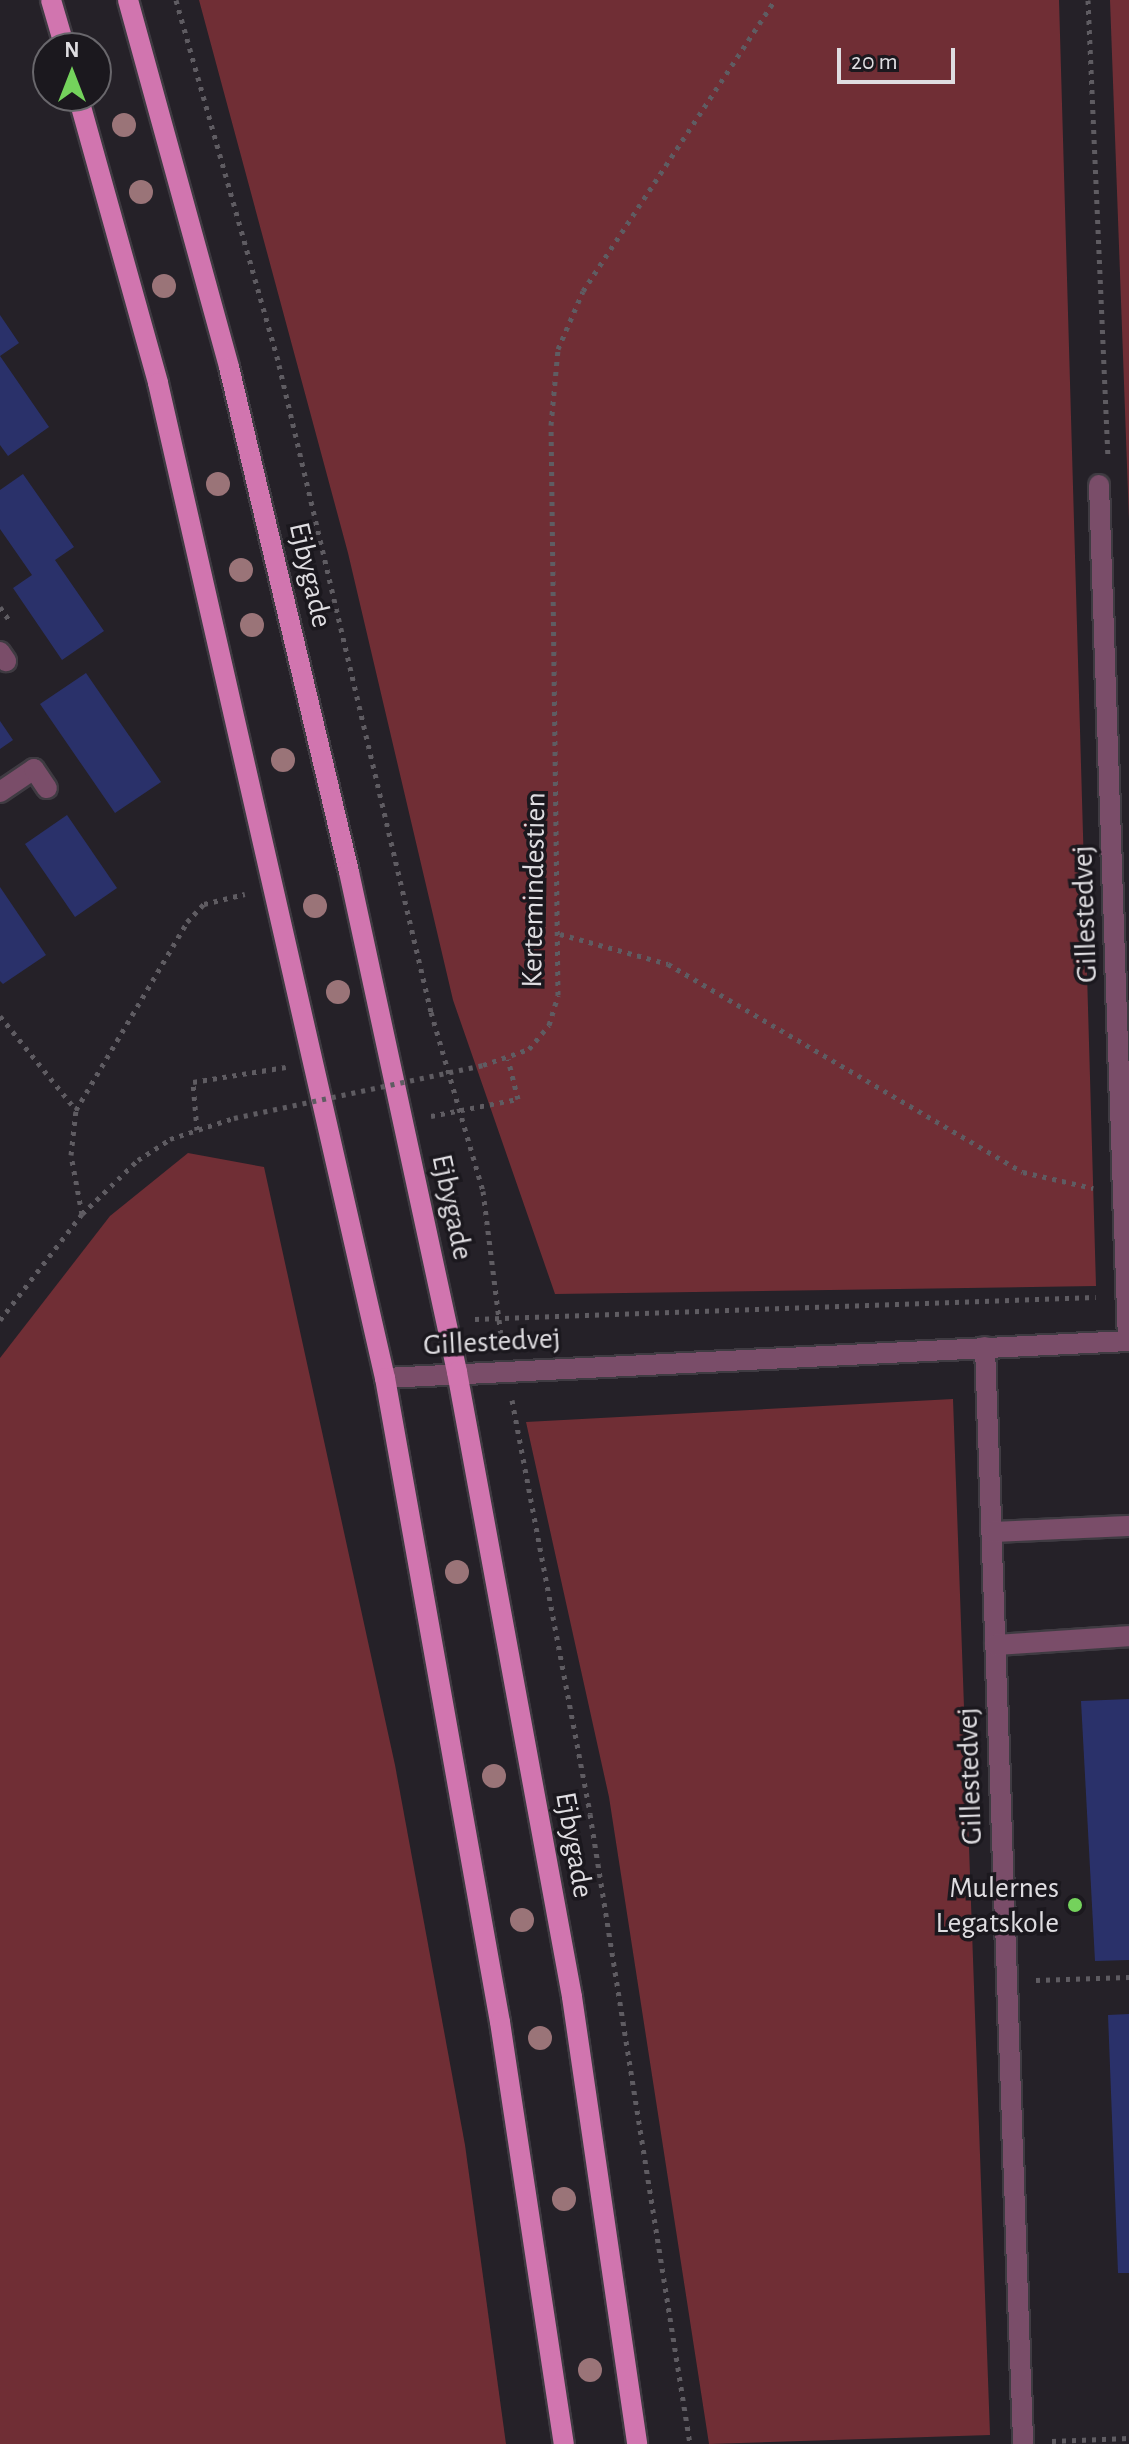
<!DOCTYPE html>
<html>
<head>
<meta charset="utf-8">
<style>
  body { margin:0 }
  #map { position:relative; width:1129px; height:2444px; overflow:hidden; background:#252128; font-family:"Alegreya Sans",sans-serif }
  div>[style] { position:absolute }
  .green>* { inset:0; background:#702e35 }
  .building>* { inset:0; background:#2a316a }
  .path>* { height:5px; margin-top:-2.5px; transform-origin:0; background:repeating-linear-gradient(90deg,#5f5c62 0 4px,transparent 0 10px) }
  .roads { filter:drop-shadow(2px 0 #3f3b42) drop-shadow(-2px 0 #3f3b42) drop-shadow(0 2px #3f3b42) drop-shadow(0 -2px #3f3b42) }
  .minor>* { height:20px; margin:-10px; padding:0 10px; transform-origin:10px; border-radius:10px; background:#7a4d69 }
  .major>* { height:20px; margin:-10px; padding:0 10px; transform-origin:10px; border-radius:10px; background:#d175af }
  .path-bridge>* { height:5px; margin-top:-2.5px; transform-origin:0; background:repeating-linear-gradient(90deg,#5f5c62 0 4px,transparent 0 10px) }
  .trees>* { width:24px; height:24px; margin:-12px; border-radius:50%; background:#9a7478 }
  .dots>* { width:22px; height:22px; translate:-50% -50%; box-sizing:border-box; border:4px solid #1b181e; border-radius:50% }
  span { translate:-50% -50%; white-space:nowrap; text-align:center; line-height:1.15; -webkit-text-stroke:7px #1b181e; paint-order:stroke }
  .street-label { font-size:30px; color:#dfdde1 }
  .poi-label { font-size:30px; color:#dfdde1 }
  .right { translate:-100% -50%; text-align:right }
  .north { position:absolute; left:32px; top:32px; width:80px; height:80px; box-sizing:border-box; background:#1b181e; border:2px solid #69676c; border-radius:50%; rotate:0deg; font-size:22px; font-weight:700; line-height:32px; text-align:center; color:#dfdde1 }
  .north::after { content:''; display:block; margin:auto; width:28px; height:36px; background:#74d25c; clip-path:polygon(50% 0,100% 100%,50% 72%,0 100%) }
  .scale { position:absolute; left:837px; top:48px; width:118px; height:36px; box-sizing:border-box; border:4px solid #dfdde1; border-top:0; padding-left:10px; font-size:24px; line-height:28px; white-space:nowrap; color:#dfdde1; -webkit-text-stroke:6px #1b181e; paint-order:stroke }
</style>
</head>
<body>
<div id="map">
  <div class="green">
    <div style="clip-path:polygon(199px 0,1059px 0,1096px 1286px,555px 1294px,453px 1000px,348px 553px)"></div>
    <div style="clip-path:polygon(1110px 0,1129px 0,1129px 520px)"></div>
    <div style="clip-path:polygon(188px 1153px,264px 1167px,395px 1765px,465px 2145px,506px 2444px,0 2444px,0 1358px,110px 1216px)"></div>
    <div style="clip-path:polygon(953px 1399px,990px 2435px,709px 2444px,609px 1797px,526px 1422px)"></div>
  </div>
  <div class="building">
    <div style="clip-path:polygon(0 315px,19px 343px,0 356px,49px 427px,8px 456px,0 445px)"></div>
    <div style="clip-path:polygon(23px 474px,74px 547px,55px 560px,104px 631px,62px 660px,13px 588px,32px 575px,0 529px,0 490px)"></div>
    <div style="clip-path:polygon(86px 673px,161px 782px,115px 813px,40px 704px)"></div>
    <div style="clip-path:polygon(0 721px,13px 740px,0 749px)"></div>
    <div style="clip-path:polygon(67px 815px,117px 888px,75px 917px,25px 844px)"></div>
    <div style="clip-path:polygon(0 887px,46px 955px,3px 984px,0 981px)"></div>
    <div style="clip-path:polygon(1129px 1699px,1129px 1960px,1095px 1961px,1081px 1701px)"></div>
    <div style="clip-path:polygon(1129px 2014px,1129px 2273px,1118px 2273px,1108px 2015px)"></div>
  </div>
  <div class="path">
    <div style="left:176px;top:0;width:379px;rotate:74.2deg"></div>
    <div style="left:279px;top:365px;width:665px;rotate:76.78deg"></div>
    <div style="left:431px;top:1012px;width:186px;rotate:73.8deg"></div>
    <div style="left:483px;top:1191px;width:153px;rotate:82.9deg"></div>
    <div style="left:1088px;top:0;width:459px;rotate:87.5deg"></div>
    <div style="left:0;top:607px;width:19px;rotate:55deg"></div>
    <div style="left:560px;top:934px;width:112px;rotate:15.5deg"></div>
    <div style="left:668px;top:964px;width:411px;rotate:30.4deg"></div>
    <div style="left:1023px;top:1172px;width:72px;rotate:12.9deg"></div>
    <div style="left:0;top:1016px;width:121px;rotate:51deg"></div>
    <div style="left:483px;top:1065px;width:49px;rotate:-19.2deg"></div>
    <div style="left:529px;top:1049px;width:31px;rotate:-50deg"></div>
    <div style="left:549px;top:1025px;width:31px;rotate:-73deg"></div>
    <div style="left:558px;top:995px;width:570px;rotate:-90.7deg"></div>
    <div style="left:551px;top:425px;width:76px;rotate:-84.7deg"></div>
    <div style="left:558px;top:349px;width:63px;rotate:-66.7deg"></div>
    <div style="left:583px;top:291px;width:349px;rotate:-56.6deg"></div>
    <div style="left:431px;top:1116px;width:89px;rotate:-11.1deg"></div>
    <div style="left:518px;top:1099px;width:41px;rotate:-104deg"></div>
    <div style="left:197px;top:1130px;width:48px;rotate:-94.8deg"></div>
    <div style="left:193px;top:1082px;width:94px;rotate:-9.2deg"></div>
    <div style="left:82px;top:1214px;width:60px;rotate:-100.6deg"></div>
    <div style="left:71px;top:1155px;width:45px;rotate:-83.7deg"></div>
    <div style="left:76px;top:1110px;width:218px;rotate:-59.4deg"></div>
    <div style="left:187px;top:922px;width:25px;rotate:-47deg"></div>
    <div style="left:204px;top:904px;width:42px;rotate:-13.7deg"></div>
    <div style="left:475px;top:1319px;width:621px;rotate:-2.03deg"></div>
    <div style="left:0;top:1320px;width:134px;rotate:-52.3deg"></div>
    <div style="left:82px;top:1214px;width:78px;rotate:-44deg"></div>
    <div style="left:138px;top:1160px;width:38px;rotate:-33deg"></div>
    <div style="left:170px;top:1139px;width:67px;rotate:-18.2deg"></div>
    <div style="left:512px;top:1400px;width:421px;rotate:79.3deg"></div>
    <div style="left:590px;top:1814px;width:638px;rotate:80.98deg"></div>
    <div style="left:1036px;top:1980px;width:93px;rotate:-1.8deg"></div>
    <div style="left:1052px;top:2441px;width:77px;rotate:-2.2deg"></div>
  </div>
  <div class="roads">
    <div class="minor">
      <div style="left:1099px;top:485px;width:856px;rotate:88.06deg"></div>
      <div style="left:0;top:652px;width:11px;rotate:56deg"></div>
      <div style="left:0;top:792px;width:41px;rotate:-34.1deg"></div>
      <div style="left:34px;top:769px;width:23px;rotate:56deg"></div>
      <div style="left:985px;top:1347px;width:1097px;rotate:88.01deg"></div>
      <div style="left:385px;top:1378px;width:745px;rotate:-2.85deg"></div>
      <div style="left:992px;top:1532px;width:137px;rotate:-2.5deg"></div>
      <div style="left:995px;top:1645px;width:134px;rotate:-3.8deg"></div>
    </div>
    <div class="major">
      <div style="left:51px;top:0;width:50px;rotate:73.7deg"></div>
      <div style="left:128px;top:0;width:381px;rotate:74.6deg"></div>
      <div style="left:229px;top:367px;width:519px;rotate:76.63deg"></div>
      <div style="left:349px;top:872px;width:512px;rotate:77.81deg"></div>
      <div style="left:457px;top:1372px;width:635px;rotate:79.57deg"></div>
      <div style="left:572px;top:1997px;width:452px;rotate:81.7deg"></div>
      <div style="left:78px;top:96px;width:298px;rotate:74.4deg"></div>
      <div style="left:158px;top:383px;width:1021px;rotate:77.15deg"></div>
      <div style="left:385px;top:1378px;width:654px;rotate:79.88deg"></div>
      <div style="left:500px;top:2022px;width:427px;rotate:81.4deg"></div>
    </div>
  </div>
  <div class="path-bridge">
    <div style="left:234px;top:1118px;width:255px;rotate:-12deg"></div>
  </div>
  <div class="trees">
    <div style="left:124px;top:125px"></div>
    <div style="left:141px;top:192px"></div>
    <div style="left:164px;top:286px"></div>
    <div style="left:218px;top:484px"></div>
    <div style="left:241px;top:570px"></div>
    <div style="left:252px;top:625px"></div>
    <div style="left:283px;top:760px"></div>
    <div style="left:315px;top:906px"></div>
    <div style="left:338px;top:992px"></div>
    <div style="left:457px;top:1572px"></div>
    <div style="left:494px;top:1776px"></div>
    <div style="left:522px;top:1920px"></div>
    <div style="left:540px;top:2038px"></div>
    <div style="left:564px;top:2199px"></div>
    <div style="left:590px;top:2370px"></div>
  </div>
  <div class="dots">
    <div style="left:1075px;top:1905px;background:#74d25c"></div>
  </div>
  <div class="street-label">
    <span style="left:310px;top:575px;rotate:77deg">Ejbygade</span>
    <span style="left:534px;top:890px;rotate:-89deg">Kertemindestien</span>
    <span style="left:1085px;top:914px;rotate:-92deg">Gillestedvej</span>
    <span style="left:452px;top:1207px;rotate:78deg">Ejbygade</span>
    <span style="left:492px;top:1342px;rotate:-3deg">Gillestedvej</span>
    <span style="left:970px;top:1776px;rotate:-92deg">Gillestedvej</span>
    <span style="left:574px;top:1845px;rotate:80deg">Ejbygade</span>
  </div>
  <div class="poi-label">
    <span class="right" style="left:1059px;top:1905px">Mulernes<br>Legatskole</span>
  </div>
  <div class="north">N</div>
  <div class="scale">20 m</div>
</div>
</body>
</html>
